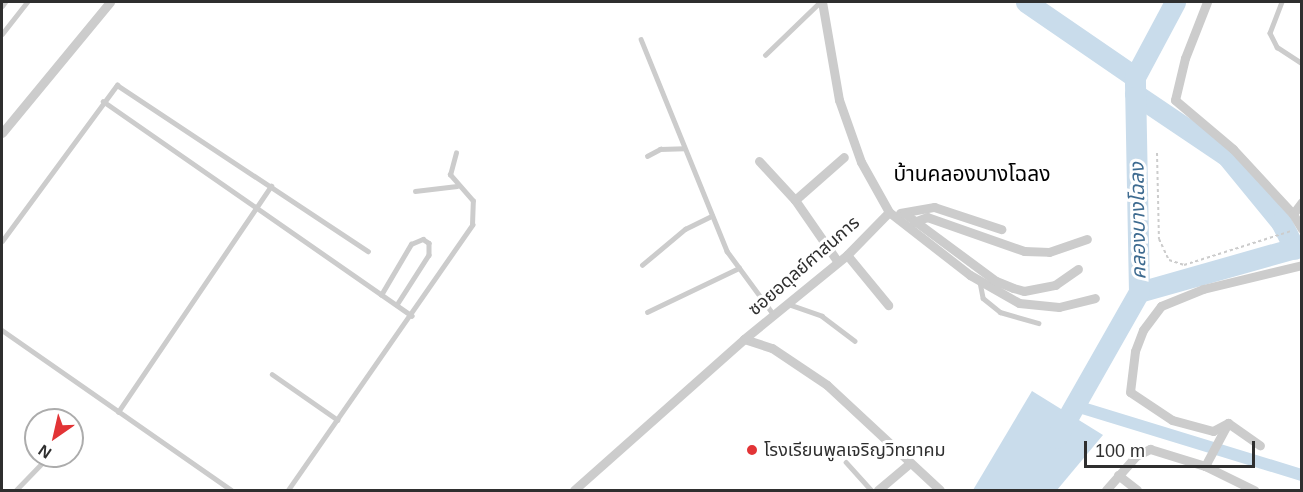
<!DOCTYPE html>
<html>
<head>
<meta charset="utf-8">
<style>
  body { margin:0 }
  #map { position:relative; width:1303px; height:492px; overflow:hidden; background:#fff; font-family:Arial,"Noto Sans Thai",sans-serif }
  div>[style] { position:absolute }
  .water>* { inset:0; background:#c9dceb }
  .canal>* { height:12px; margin:-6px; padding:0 6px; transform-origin:6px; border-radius:6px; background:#c9dceb }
  .river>* { height:21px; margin:-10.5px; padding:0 10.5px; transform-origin:10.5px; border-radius:10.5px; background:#c9dceb }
  .path>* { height:2px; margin-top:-1px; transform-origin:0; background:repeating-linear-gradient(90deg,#ccc 0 3px,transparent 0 6px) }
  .service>* { height:4.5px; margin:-2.25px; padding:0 2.25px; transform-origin:2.25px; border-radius:2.25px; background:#ccc }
  .minor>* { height:9px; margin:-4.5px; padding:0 4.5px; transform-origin:4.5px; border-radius:4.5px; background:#ccc }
  .dots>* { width:16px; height:16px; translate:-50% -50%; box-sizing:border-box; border:3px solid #fff; border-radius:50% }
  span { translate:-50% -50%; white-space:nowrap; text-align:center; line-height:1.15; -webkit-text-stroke:6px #fff; paint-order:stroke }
  .street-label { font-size:18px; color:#2f2f2f }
  .poi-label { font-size:18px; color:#2f2f2f }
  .left { translate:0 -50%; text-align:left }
  .water-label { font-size:20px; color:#3e6b90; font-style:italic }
  .quarter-label { font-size:21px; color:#000 }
  .frame { position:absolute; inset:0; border:3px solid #2f2f2f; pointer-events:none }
  .north { position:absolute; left:24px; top:408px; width:60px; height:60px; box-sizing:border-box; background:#fff; border:2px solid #acacac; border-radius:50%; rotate:214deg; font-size:16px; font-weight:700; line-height:24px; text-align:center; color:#2f2f2f }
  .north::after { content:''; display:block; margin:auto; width:21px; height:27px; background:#e23436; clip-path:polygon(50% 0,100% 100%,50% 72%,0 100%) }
  .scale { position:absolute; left:1084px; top:441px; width:171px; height:27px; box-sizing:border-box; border:3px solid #2f2f2f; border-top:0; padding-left:8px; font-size:18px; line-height:21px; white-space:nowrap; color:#2f2f2f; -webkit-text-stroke:4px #fff; paint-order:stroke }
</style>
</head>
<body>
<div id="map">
  <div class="water">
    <div style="clip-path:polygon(1032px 391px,1103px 435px,1057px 490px,973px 490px)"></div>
  </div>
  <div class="canal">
    <div style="left:1076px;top:406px;width:236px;rotate:17deg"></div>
  </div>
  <div class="river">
    <div style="left:1026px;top:2px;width:132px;rotate:34.5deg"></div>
    <div style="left:1135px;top:94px;width:111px;rotate:34deg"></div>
    <div style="left:1227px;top:156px;width:85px;rotate:50.7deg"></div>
    <div style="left:1281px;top:222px;width:30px;rotate:63deg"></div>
    <div style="left:1139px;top:292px;width:169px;rotate:-15.8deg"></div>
    <div style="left:1056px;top:438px;width:168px;rotate:-60.4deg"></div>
    <div style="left:1139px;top:292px;width:215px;rotate:-91.1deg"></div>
    <div style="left:1135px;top:77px;width:85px;rotate:-61.9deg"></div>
  </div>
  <div class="path">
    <div style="left:1157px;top:153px;width:86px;rotate:88.7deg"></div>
    <div style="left:1159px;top:239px;width:23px;rotate:65deg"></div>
    <div style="left:1169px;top:260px;width:16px;rotate:18deg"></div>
    <div style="left:1184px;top:265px;width:112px;rotate:-17.6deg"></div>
  </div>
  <div class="service">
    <div style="left:1282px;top:2px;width:33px;rotate:111deg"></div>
    <div style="left:1270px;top:33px;width:16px;rotate:63deg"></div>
    <div style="left:1277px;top:47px;width:30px;rotate:33deg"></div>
    <div style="left:2px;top:6px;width:5px;rotate:-53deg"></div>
    <div style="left:2px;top:34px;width:41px;rotate:-52deg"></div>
    <div style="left:641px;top:39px;width:229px;rotate:67.9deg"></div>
    <div style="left:727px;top:251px;width:79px;rotate:53.7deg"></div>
    <div style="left:765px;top:55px;width:76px;rotate:-43.9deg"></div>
    <div style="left:103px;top:101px;width:376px;rotate:34.8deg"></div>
    <div style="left:647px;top:156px;width:15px;rotate:-28deg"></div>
    <div style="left:660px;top:149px;width:24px;rotate:-2deg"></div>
    <div style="left:415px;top:191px;width:42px;rotate:-6.8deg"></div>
    <div style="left:2px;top:241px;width:194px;rotate:-53.6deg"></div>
    <div style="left:117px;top:85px;width:301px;rotate:33.5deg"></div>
    <div style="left:642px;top:265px;width:56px;rotate:-39.9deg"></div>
    <div style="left:685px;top:229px;width:30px;rotate:-26deg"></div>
    <div style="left:980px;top:282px;width:16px;rotate:79deg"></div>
    <div style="left:983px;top:298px;width:22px;rotate:39deg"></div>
    <div style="left:1000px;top:312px;width:40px;rotate:16deg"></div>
    <div style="left:381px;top:295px;width:59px;rotate:-59.5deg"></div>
    <div style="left:411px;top:244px;width:13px;rotate:-23deg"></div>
    <div style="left:423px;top:239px;width:7px;rotate:34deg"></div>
    <div style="left:429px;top:243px;width:12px;rotate:90deg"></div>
    <div style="left:429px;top:255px;width:59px;rotate:122.6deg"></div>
    <div style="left:788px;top:304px;width:36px;rotate:19deg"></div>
    <div style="left:822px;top:316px;width:41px;rotate:37.1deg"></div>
    <div style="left:647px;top:312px;width:102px;rotate:-25.6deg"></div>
    <div style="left:2px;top:330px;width:279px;rotate:34.9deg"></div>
    <div style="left:272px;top:374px;width:80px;rotate:34.9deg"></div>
    <div style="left:118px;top:412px;width:273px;rotate:-55.9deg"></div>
    <div style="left:846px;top:462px;width:38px;rotate:48deg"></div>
    <div style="left:16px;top:490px;width:47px;rotate:-45.9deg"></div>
    <div style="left:288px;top:490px;width:323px;rotate:-55.2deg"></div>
    <div style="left:472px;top:225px;width:24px;rotate:-88deg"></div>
    <div style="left:473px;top:201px;width:35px;rotate:-131deg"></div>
    <div style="left:450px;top:175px;width:23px;rotate:-75deg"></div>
  </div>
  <div class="minor">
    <div style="left:1207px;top:2px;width:60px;rotate:111.4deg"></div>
    <div style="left:1185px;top:58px;width:43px;rotate:103.4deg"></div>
    <div style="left:1175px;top:100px;width:76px;rotate:40.2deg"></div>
    <div style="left:1233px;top:149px;width:88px;rotate:47.3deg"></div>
    <div style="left:2px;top:133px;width:170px;rotate:-50.5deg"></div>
    <div style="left:759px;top:161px;width:53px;rotate:47.3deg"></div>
    <div style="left:795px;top:200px;width:75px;rotate:55.3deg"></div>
    <div style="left:795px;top:200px;width:65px;rotate:-41.3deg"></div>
    <div style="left:1302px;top:202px;width:15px;rotate:127deg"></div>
    <div style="left:1293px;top:214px;width:17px;rotate:59deg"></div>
    <div style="left:889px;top:212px;width:103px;rotate:37.9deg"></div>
    <div style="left:970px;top:275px;width:56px;rotate:29.7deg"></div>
    <div style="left:1019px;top:303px;width:40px;rotate:5.7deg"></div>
    <div style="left:1059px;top:307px;width:37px;rotate:-14deg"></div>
    <div style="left:900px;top:213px;width:35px;rotate:-10deg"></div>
    <div style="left:934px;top:207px;width:71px;rotate:18.2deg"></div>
    <div style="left:904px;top:213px;width:114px;rotate:36.5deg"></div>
    <div style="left:996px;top:281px;width:18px;rotate:22deg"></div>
    <div style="left:1013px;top:288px;width:11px;rotate:15deg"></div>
    <div style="left:1024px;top:291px;width:32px;rotate:-11deg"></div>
    <div style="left:1055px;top:285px;width:28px;rotate:-35deg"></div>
    <div style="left:914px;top:222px;width:14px;rotate:-21deg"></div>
    <div style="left:927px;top:217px;width:103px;rotate:19.3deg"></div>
    <div style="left:1024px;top:251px;width:25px;rotate:2deg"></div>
    <div style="left:1049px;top:252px;width:40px;rotate:-18.9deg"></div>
    <div style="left:847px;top:255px;width:65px;rotate:50.6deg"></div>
    <div style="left:744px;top:339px;width:29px;rotate:18deg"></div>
    <div style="left:772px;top:348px;width:66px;rotate:33.9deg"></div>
    <div style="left:827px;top:385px;width:154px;rotate:42.9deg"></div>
    <div style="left:1228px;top:423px;width:39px;rotate:35deg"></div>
    <div style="left:1205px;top:466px;width:49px;rotate:-61.9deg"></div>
    <div style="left:1228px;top:423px;width:17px;rotate:152deg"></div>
    <div style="left:1213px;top:431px;width:42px;rotate:-165deg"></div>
    <div style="left:1172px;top:420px;width:50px;rotate:-146.3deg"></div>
    <div style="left:1130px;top:392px;width:41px;rotate:-83deg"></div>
    <div style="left:1135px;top:351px;width:22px;rotate:-69deg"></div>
    <div style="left:1143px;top:330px;width:30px;rotate:-53deg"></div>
    <div style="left:1161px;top:306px;width:45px;rotate:-22deg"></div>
    <div style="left:1203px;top:289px;width:102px;rotate:-13.6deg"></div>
    <div style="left:1118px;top:475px;width:24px;rotate:38deg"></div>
    <div style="left:574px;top:490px;width:227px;rotate:-41.6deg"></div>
    <div style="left:744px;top:339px;width:133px;rotate:-39.2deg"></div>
    <div style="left:847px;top:255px;width:60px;rotate:-45.7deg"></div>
    <div style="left:889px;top:212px;width:57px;rotate:-119.2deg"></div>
    <div style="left:861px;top:162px;width:66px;rotate:-109.5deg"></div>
    <div style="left:839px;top:100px;width:99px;rotate:-99.8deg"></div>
    <div style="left:878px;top:490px;width:42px;rotate:-40.2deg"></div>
    <div style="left:1106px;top:490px;width:45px;rotate:-48.6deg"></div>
    <div style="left:1136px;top:456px;width:16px;rotate:-27deg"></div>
    <div style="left:1150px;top:449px;width:58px;rotate:17.2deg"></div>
    <div style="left:1205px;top:466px;width:55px;rotate:26.1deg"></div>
  </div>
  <div class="dots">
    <div style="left:752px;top:450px;background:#e23436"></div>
  </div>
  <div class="street-label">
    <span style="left:804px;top:266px;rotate:-41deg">ซอยอดุลย์ศาสนการ</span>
  </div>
  <div class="poi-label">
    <span class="left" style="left:764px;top:450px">โรงเรียนพูลเจริญวิทยาคม</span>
  </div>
  <div class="water-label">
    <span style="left:1138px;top:221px;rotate:-91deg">คลองบางโฉลง</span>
  </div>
  <div class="quarter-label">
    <span style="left:972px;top:174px">บ้านคลองบางโฉลง</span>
  </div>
  <div class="frame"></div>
  <div class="north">N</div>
  <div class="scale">100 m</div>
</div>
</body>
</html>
